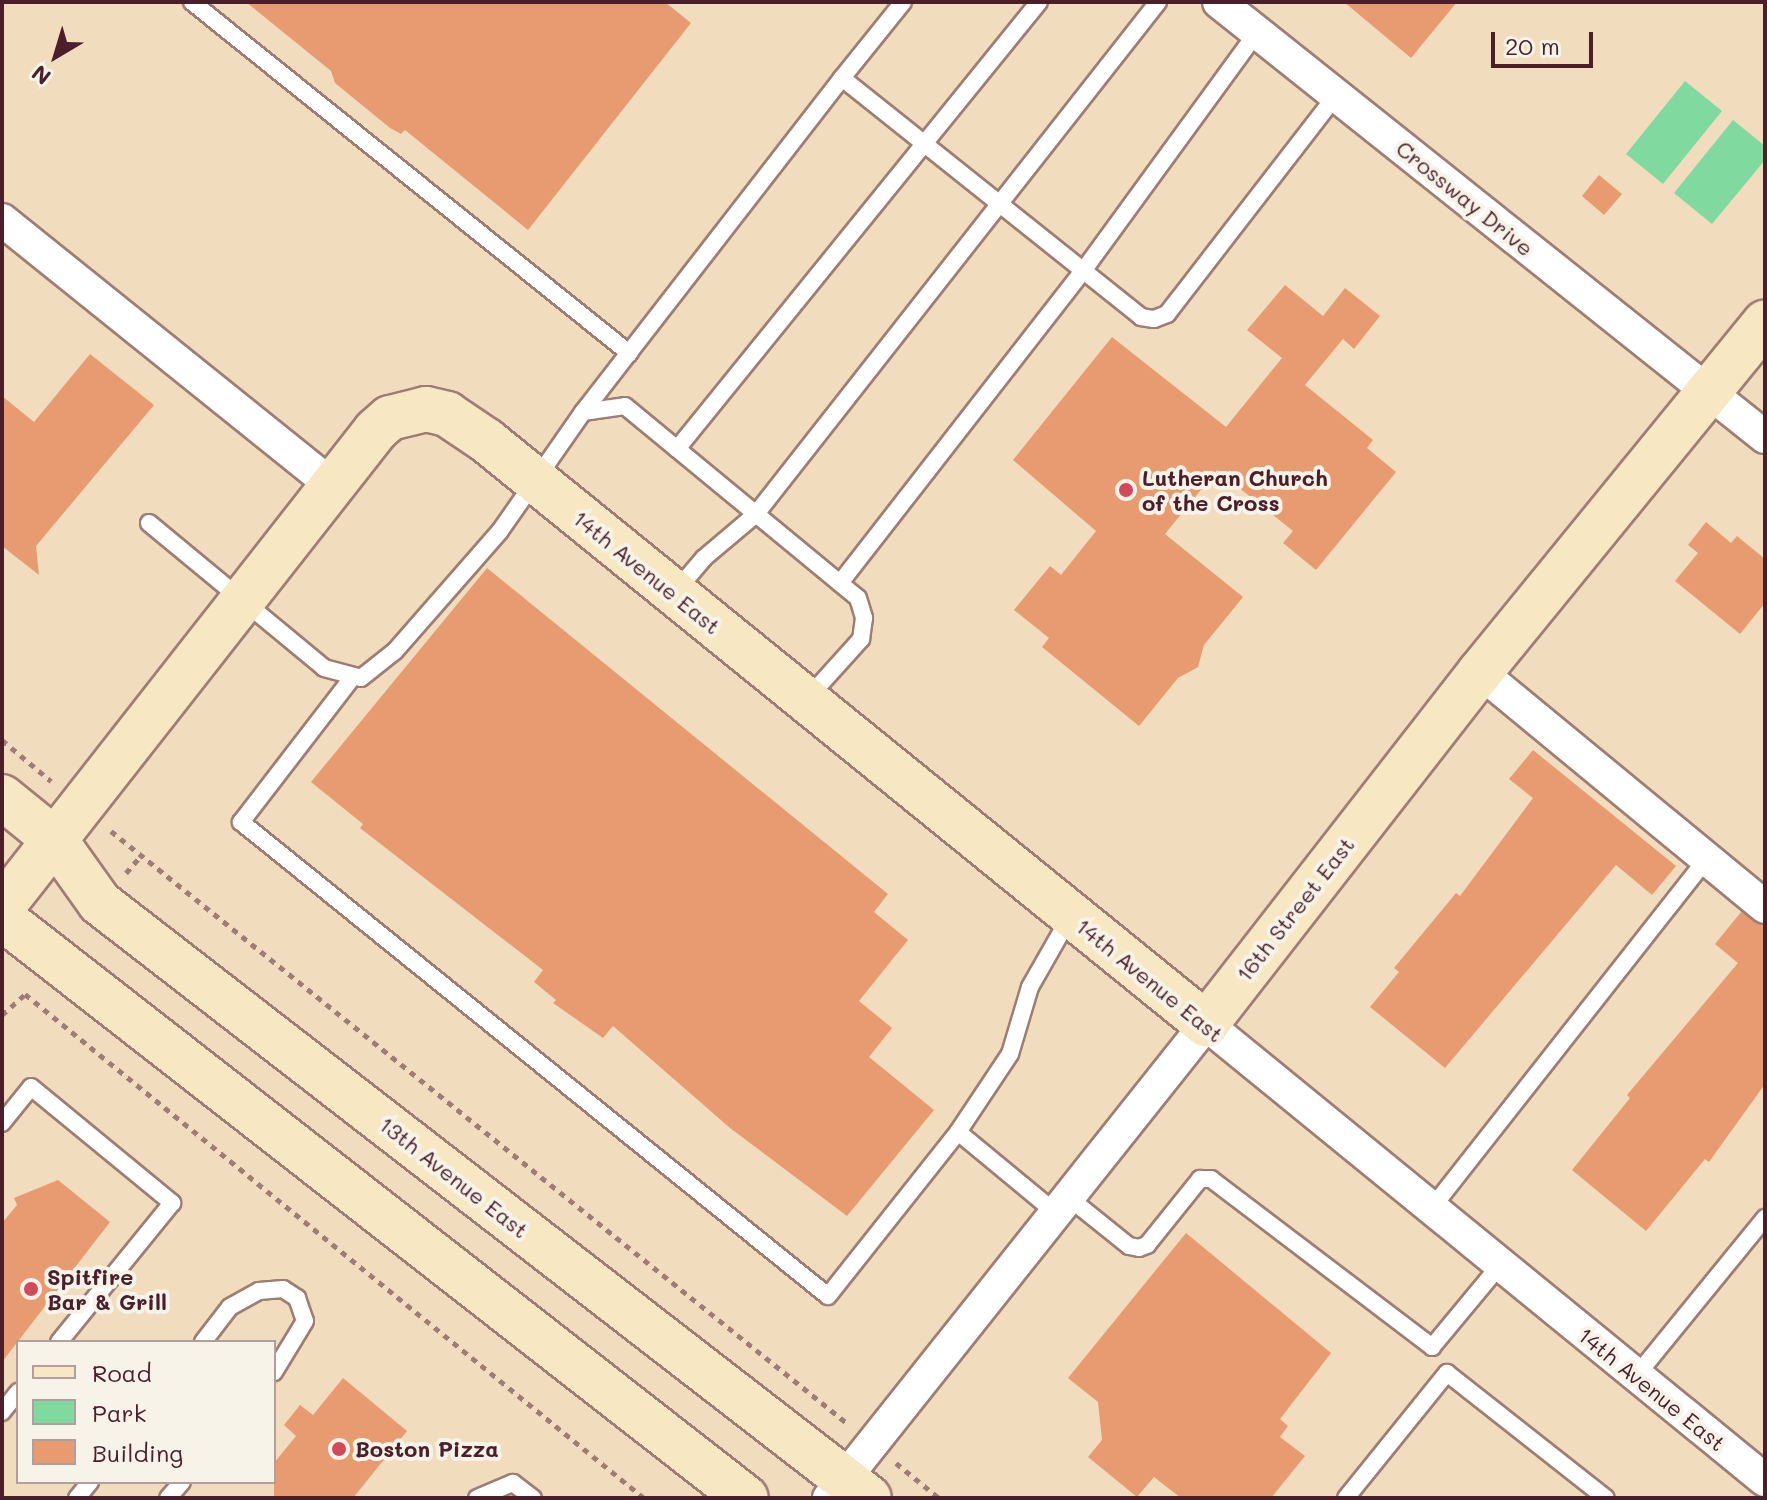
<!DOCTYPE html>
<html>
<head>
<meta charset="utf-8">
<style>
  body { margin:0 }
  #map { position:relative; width:1767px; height:1500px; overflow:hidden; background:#f2dcbe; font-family:Mali,sans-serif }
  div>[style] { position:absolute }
  .green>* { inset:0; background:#80daa0 }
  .building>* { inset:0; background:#e89b71 }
  .path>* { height:5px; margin-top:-2.5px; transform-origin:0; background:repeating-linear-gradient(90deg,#9e7e74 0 6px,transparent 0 12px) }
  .roads { filter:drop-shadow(2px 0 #9e7e74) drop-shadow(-2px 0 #9e7e74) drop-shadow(0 2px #9e7e74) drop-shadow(0 -2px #9e7e74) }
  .lane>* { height:16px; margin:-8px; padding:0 8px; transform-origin:8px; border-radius:8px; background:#fff }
  .street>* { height:32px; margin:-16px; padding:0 16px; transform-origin:16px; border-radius:16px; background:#fff }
  .secondary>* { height:44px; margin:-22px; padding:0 22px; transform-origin:22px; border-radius:22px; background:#f7e8c3 }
  .dots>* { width:22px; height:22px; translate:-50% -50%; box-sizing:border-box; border:4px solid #f7f3e8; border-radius:50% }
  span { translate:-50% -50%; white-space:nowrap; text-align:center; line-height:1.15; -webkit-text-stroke:8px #f7f3e8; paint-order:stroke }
  .street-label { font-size:22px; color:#4a1f2b }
  .poi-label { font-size:22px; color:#4a1f2b; font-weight:700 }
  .left { translate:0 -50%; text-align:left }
  .frame { position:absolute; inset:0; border:4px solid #4a1f2b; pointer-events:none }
  .legend { position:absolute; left:16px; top:1340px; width:260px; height:144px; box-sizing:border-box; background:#f7f3e8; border:2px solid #b29e9c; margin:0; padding:10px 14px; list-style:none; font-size:24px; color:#4a1f2b }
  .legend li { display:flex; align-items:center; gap:16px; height:40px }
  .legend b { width:40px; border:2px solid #b29e9c }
  .north { position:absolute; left:16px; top:16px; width:80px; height:80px; -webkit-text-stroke:6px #f7f3e8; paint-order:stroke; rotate:218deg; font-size:22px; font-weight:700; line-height:32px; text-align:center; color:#4a1f2b }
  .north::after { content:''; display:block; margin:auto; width:28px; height:36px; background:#4a1f2b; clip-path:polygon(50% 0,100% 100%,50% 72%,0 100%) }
  .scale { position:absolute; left:1491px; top:32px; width:102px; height:36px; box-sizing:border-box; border:4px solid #4a1f2b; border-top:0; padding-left:10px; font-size:24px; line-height:28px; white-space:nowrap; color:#4a1f2b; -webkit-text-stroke:6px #f7f3e8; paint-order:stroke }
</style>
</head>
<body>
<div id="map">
  <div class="green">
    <div style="clip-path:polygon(1685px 81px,1722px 111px,1663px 184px,1626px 154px)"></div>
    <div style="clip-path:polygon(1733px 120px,1765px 146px,1765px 160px,1712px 224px,1674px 193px)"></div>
  </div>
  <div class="building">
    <div style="clip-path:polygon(246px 2px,665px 2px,691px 23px,528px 230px,405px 130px,401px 134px,390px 128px,335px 83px,331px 71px)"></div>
    <div style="clip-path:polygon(1344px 2px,1457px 2px,1411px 58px)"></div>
    <div style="clip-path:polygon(1599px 175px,1622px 194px,1604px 215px,1582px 196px)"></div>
    <div style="clip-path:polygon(1285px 285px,1323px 316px,1345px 288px,1380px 316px,1354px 349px,1343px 339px,1305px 385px,1373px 440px,1367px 448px,1396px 472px,1316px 570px,1283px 543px,1293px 531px,1217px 470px,1165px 534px,1243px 597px,1204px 645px,1198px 667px,1178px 678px,1139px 726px,1042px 647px,1049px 638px,1014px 610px,1050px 566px,1061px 575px,1096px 531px,1013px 460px,1112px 337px,1226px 427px,1282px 358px,1247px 330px)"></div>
    <div style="clip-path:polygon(90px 354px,154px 405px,36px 546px,39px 575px,2px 546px,2px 396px,34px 422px)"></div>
    <div style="clip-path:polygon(1706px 522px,1731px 543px,1737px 536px,1765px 559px,1765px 603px,1740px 634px,1675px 581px,1698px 553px,1688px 545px)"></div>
    <div style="clip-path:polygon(487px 568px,888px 894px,874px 912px,908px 940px,859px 1001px,892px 1028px,869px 1057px,934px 1110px,847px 1216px,730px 1128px,613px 1026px,603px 1038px,553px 1003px,556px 1000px,534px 982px,543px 970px,360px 828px,363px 824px,311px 782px)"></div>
    <div style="clip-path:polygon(1533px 750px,1676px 866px,1652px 895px,1616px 865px,1445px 1068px,1370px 1007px,1399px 972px,1394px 968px,1456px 893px,1460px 896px,1533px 798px,1509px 779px)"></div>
    <div style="clip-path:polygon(1741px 912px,1765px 926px,1765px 1084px,1709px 1162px,1705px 1159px,1646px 1231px,1572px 1170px,1630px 1098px,1627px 1095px,1738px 963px,1715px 944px)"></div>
    <div style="clip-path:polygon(58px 1180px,110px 1222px,2px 1362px,2px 1223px,17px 1205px,14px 1198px)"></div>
    <div style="clip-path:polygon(1186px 1233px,1331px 1353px,1280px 1419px,1288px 1426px,1280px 1437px,1305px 1456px,1271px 1498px,1181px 1498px,1154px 1477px,1137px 1497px,1088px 1457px,1102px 1440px,1098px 1402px,1068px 1378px)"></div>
    <div style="clip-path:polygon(343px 1378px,407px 1431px,353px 1498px,274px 1498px,274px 1463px,296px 1436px,284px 1425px,300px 1405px,313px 1415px)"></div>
  </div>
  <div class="path">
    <div style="left:2px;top:740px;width:64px;rotate:39.9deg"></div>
    <div style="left:111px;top:831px;width:946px;rotate:38.82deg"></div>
    <div style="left:126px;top:873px;width:23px;rotate:-49deg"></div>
    <div style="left:25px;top:994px;width:798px;rotate:39.15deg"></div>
    <div style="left:2px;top:1015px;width:31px;rotate:-42deg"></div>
    <div style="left:896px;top:1463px;width:55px;rotate:39.1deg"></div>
  </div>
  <div class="roads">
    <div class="lane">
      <div style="left:192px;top:2px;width:561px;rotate:38.77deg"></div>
      <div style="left:842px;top:78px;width:97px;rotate:-51.2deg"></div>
      <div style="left:583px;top:412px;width:423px;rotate:-52.2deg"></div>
      <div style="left:842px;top:78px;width:383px;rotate:38.6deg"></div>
      <div style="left:1141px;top:317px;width:13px;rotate:9deg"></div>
      <div style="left:1154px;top:319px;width:14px;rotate:-21deg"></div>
      <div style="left:1167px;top:314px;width:277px;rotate:-52.3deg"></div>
      <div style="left:677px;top:449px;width:575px;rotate:-51deg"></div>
      <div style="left:149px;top:523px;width:227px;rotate:39.6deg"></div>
      <div style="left:324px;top:668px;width:38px;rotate:15deg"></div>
      <div style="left:361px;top:678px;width:43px;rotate:-38.5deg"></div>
      <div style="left:395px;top:651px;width:159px;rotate:-48.8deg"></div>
      <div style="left:500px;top:531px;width:145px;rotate:-55.1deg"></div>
      <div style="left:583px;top:412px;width:42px;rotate:-8.1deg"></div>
      <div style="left:625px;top:406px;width:302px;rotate:39.5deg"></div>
      <div style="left:858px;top:598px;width:21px;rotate:73deg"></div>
      <div style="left:864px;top:618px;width:21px;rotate:98deg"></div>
      <div style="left:861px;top:639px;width:82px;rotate:132deg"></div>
      <div style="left:840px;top:583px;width:395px;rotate:-52.1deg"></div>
      <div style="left:1083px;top:271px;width:296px;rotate:-53.9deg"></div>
      <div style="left:676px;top:591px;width:43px;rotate:-49.7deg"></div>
      <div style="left:704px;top:558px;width:68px;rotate:-40.2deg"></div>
      <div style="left:756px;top:514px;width:651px;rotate:-51.86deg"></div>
      <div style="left:352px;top:678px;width:182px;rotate:127.6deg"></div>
      <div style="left:241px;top:822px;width:754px;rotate:38.92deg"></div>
      <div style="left:828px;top:1296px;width:209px;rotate:-51.6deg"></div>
      <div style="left:2px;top:1123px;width:46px;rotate:-51.1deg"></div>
      <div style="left:31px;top:1087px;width:183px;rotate:39.4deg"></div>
      <div style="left:172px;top:1203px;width:179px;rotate:129.1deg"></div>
      <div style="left:1068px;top:1197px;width:78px;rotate:38.8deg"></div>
      <div style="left:1129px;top:1246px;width:10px;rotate:11deg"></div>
      <div style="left:1139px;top:1248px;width:9px;rotate:-21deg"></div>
      <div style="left:1147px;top:1245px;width:85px;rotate:-51.2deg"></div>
      <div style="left:1200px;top:1179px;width:11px"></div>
      <div style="left:1211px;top:1179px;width:278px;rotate:37.2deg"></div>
      <div style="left:1432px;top:1347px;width:107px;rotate:-50.3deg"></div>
      <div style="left:1431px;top:1209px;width:444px;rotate:-51.8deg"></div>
      <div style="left:1056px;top:1213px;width:127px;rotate:-140.4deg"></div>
      <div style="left:958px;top:1132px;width:94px;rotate:-56.3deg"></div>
      <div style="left:1010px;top:1054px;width:70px;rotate:-73.4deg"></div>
      <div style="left:1030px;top:987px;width:83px;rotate:-60.3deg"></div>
      <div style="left:203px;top:1342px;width:44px;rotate:-52.4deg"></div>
      <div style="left:230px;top:1307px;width:33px;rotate:-29deg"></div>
      <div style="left:259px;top:1291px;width:24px;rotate:-5deg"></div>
      <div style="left:283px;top:1289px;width:17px;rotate:33deg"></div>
      <div style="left:297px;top:1298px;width:24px;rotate:71deg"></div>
      <div style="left:305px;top:1321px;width:60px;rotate:121.3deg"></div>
      <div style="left:1636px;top:1376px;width:204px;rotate:-50.8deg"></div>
      <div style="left:2px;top:1412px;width:26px;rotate:-51deg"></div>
      <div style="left:77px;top:1498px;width:21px;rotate:-51deg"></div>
      <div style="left:168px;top:1498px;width:21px;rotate:-49deg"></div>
      <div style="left:477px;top:1498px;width:39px;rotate:-23deg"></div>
      <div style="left:513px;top:1483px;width:25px;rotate:37deg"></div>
      <div style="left:1346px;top:1498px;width:161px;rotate:-51.1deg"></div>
      <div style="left:1447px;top:1373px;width:202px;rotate:38.2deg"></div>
    </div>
    <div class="street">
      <div style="left:1219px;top:2px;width:698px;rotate:38.54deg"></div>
      <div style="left:2px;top:220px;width:423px;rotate:38.8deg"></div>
      <div style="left:1480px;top:672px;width:369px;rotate:39.5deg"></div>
      <div style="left:829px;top:1498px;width:606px;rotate:-51.5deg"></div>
      <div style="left:1206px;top:1024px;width:721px;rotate:39.21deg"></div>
    </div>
    <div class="secondary">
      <div style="left:2px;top:797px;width:68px;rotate:39.1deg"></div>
      <div style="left:55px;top:840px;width:77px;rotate:54.5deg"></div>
      <div style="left:100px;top:903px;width:972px;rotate:37.73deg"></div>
      <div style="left:2px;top:907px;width:606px;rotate:-51.9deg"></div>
      <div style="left:376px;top:430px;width:18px;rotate:-41deg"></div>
      <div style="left:390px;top:418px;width:37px;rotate:-14deg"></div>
      <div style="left:426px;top:409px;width:22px;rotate:13deg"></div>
      <div style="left:447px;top:414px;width:48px;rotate:34deg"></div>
      <div style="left:487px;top:441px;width:926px;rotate:39.04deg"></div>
      <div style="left:1206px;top:1024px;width:446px;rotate:-52.1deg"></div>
      <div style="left:1480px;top:672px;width:451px;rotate:-50.8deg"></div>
      <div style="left:2px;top:918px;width:943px;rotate:37.94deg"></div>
    </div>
  </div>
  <div class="dots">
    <div style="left:1126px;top:490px;background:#d1495b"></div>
    <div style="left:31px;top:1289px;background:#d1495b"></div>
    <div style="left:339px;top:1449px;background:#d1495b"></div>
  </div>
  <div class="street-label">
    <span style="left:1465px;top:198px;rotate:39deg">Crossway Drive</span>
    <span style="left:647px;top:572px;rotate:39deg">14th Avenue East</span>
    <span style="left:1295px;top:909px;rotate:-52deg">16th Street East</span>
    <span style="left:1150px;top:980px;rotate:39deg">14th Avenue East</span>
    <span style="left:454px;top:1177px;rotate:38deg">13th Avenue East</span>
    <span style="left:1652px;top:1389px;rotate:39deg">14th Avenue East</span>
  </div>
  <div class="poi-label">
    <span class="left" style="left:1142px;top:490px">Lutheran Church<br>of the Cross</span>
    <span class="left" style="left:47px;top:1289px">Spitfire<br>Bar &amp; Grill</span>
    <span class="left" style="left:355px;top:1449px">Boston Pizza</span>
  </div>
  <div class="frame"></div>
  <ul class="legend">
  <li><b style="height:10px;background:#f7e8c3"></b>Road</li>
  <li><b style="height:22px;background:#80daa0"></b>Park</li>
  <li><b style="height:22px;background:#e89b71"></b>Building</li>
  </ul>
  <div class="north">N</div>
  <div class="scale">20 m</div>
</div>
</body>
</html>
